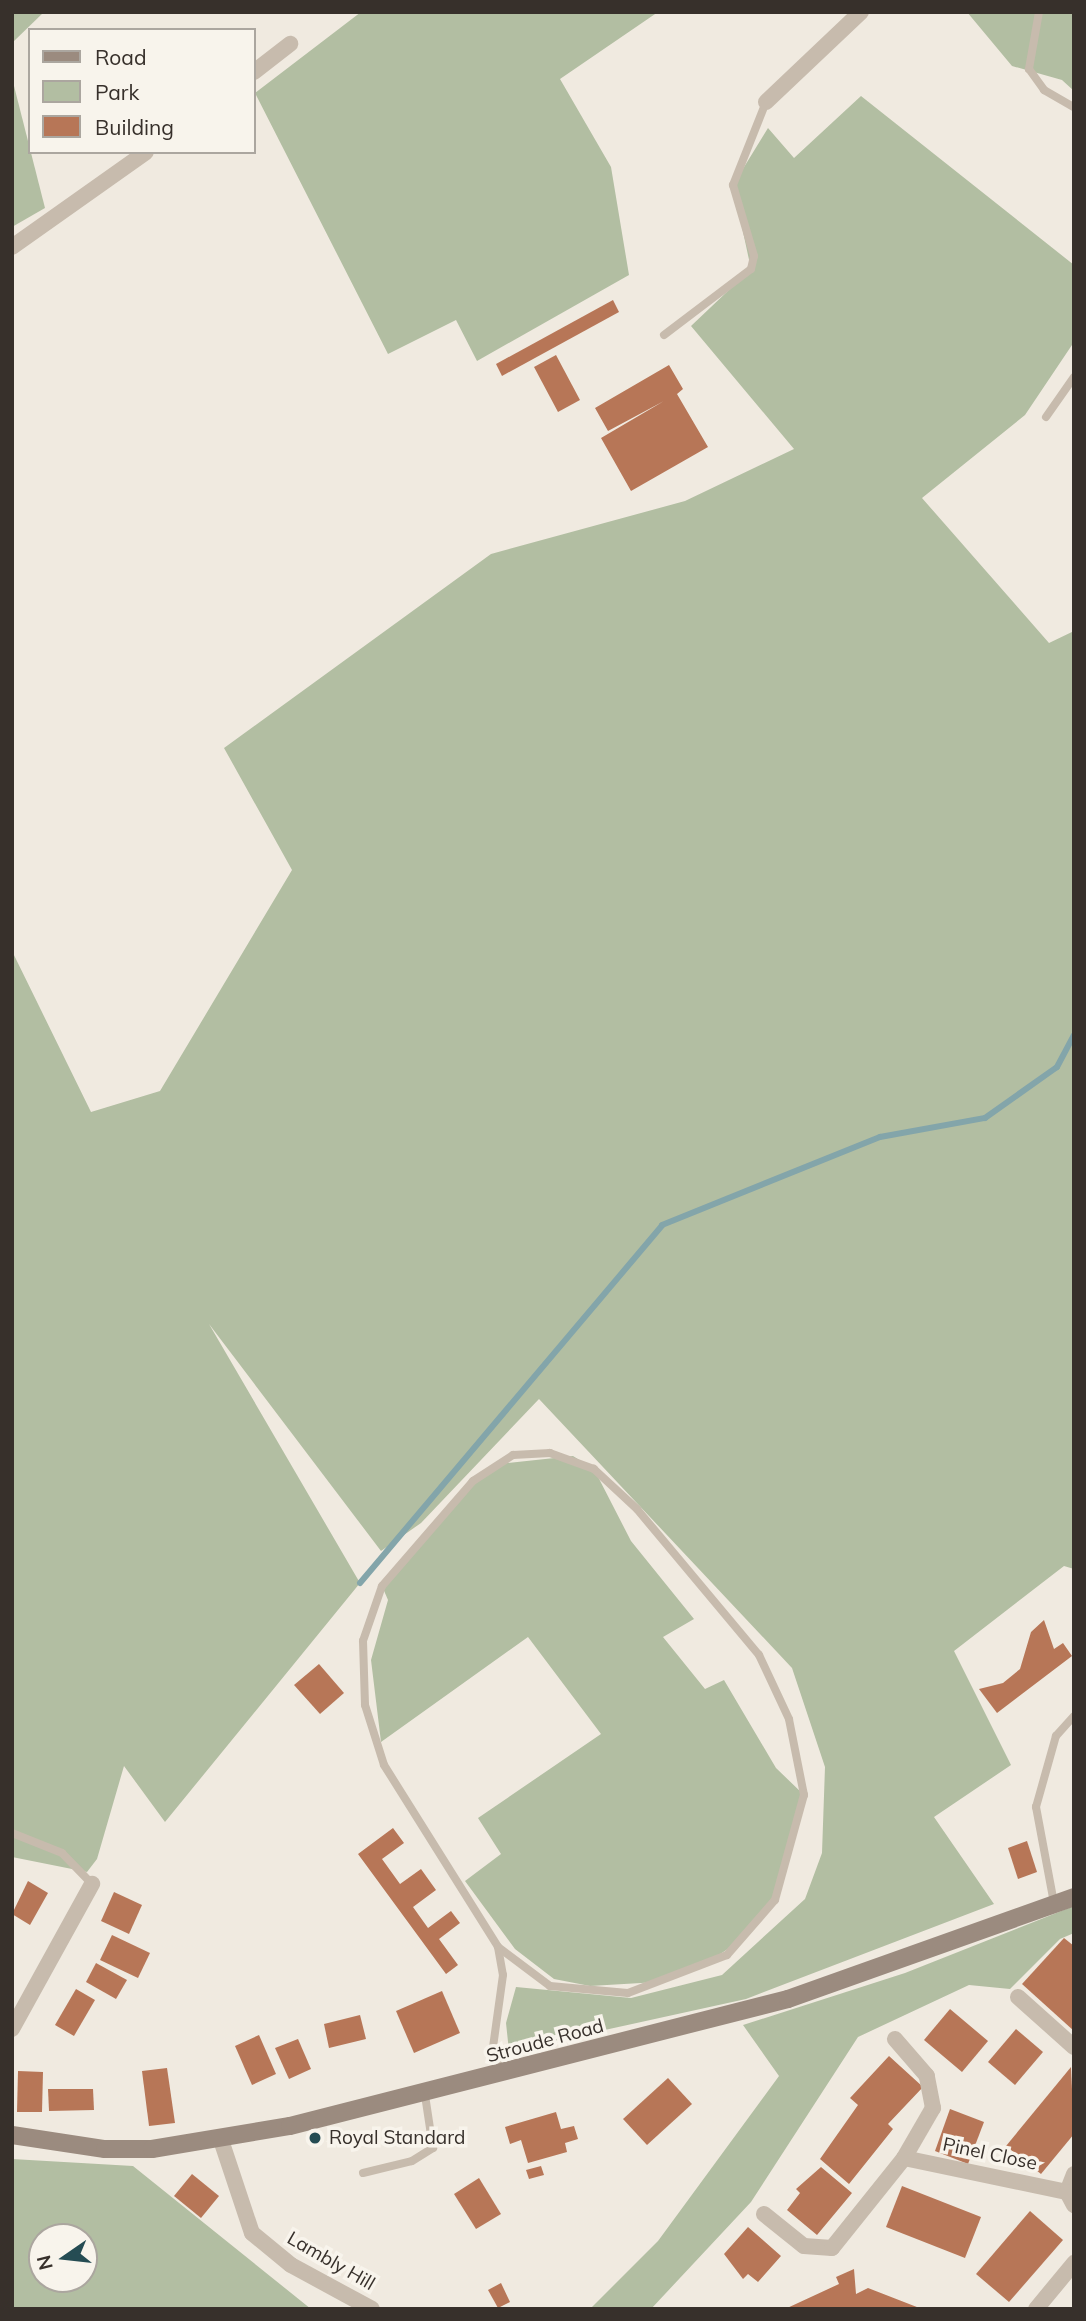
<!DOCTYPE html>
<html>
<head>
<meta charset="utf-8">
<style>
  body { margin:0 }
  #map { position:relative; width:1086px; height:2321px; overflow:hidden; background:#f0eae0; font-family:Mulish,sans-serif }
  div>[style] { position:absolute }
  .green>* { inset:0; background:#b2bea2 }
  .stream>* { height:6px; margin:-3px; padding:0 3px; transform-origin:3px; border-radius:3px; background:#83a5aa }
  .building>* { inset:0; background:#b77657 }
  .lane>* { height:8px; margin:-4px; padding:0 4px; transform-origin:4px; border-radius:4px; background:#c7bbad }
  .street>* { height:16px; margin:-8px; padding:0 8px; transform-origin:8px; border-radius:8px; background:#c7bbad }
  .secondary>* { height:18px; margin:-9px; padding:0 9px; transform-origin:9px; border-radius:9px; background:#9b8b7f }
  .dots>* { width:19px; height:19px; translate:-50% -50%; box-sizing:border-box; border:4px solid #f8f4ec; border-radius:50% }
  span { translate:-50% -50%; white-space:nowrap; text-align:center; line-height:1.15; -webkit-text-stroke:7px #f8f4ec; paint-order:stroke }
  .street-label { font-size:19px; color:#37302b }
  .poi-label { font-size:19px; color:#37302b }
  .left { translate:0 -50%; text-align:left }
  .frame { position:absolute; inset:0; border:14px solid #37302b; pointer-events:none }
  .legend { position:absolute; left:28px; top:28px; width:228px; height:126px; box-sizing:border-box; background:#f8f4ec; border:2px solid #aba69f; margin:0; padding:9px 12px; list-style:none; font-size:21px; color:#37302b }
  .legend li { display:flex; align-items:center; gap:14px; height:35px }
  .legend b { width:35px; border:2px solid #aba69f }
  .north { position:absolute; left:28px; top:2223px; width:70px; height:70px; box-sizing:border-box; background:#f8f4ec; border:2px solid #aba69f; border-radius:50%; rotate:256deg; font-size:19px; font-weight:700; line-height:28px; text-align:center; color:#37302b }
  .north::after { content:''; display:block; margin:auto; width:24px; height:32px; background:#254c53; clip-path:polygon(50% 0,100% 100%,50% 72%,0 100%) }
</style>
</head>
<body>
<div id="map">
  <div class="green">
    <div style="clip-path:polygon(12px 12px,44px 12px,12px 43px)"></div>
    <div style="clip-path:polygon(361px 12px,658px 12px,560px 79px,611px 167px,629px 275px,477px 361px,456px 320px,388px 354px,255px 93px)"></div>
    <div style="clip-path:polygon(967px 12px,1074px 12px,1074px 91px,1062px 80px,1012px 66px)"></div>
    <div style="clip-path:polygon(12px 78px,45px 208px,12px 227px)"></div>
    <div style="clip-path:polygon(861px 96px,1074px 265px,1074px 342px,1025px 415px,922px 498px,1049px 643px,1074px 631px,1074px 1569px,1064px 1566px,954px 1651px,1011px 1765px,934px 1817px,994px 1904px,746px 1999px,509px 2051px,506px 2023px,516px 1987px,631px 1998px,722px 1975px,805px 1899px,822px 1853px,825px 1767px,792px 1668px,539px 1399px,421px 1523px,381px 1551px,209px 1324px,360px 1583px,165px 1822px,124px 1766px,97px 1859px,87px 1872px,12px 1857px,12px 951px,91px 1112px,160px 1091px,292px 870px,224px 748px,491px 554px,685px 501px,794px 449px,691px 326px,751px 269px,733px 185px,768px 128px,794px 158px)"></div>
    <div style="clip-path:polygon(573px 1456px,594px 1469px,631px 1541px,694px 1619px,663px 1637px,705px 1689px,724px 1680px,776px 1768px,804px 1795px,773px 1897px,745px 1937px,706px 1964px,658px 1982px,590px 1986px,554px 1979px,515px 1949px,465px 1881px,501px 1854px,478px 1818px,601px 1734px,528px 1637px,381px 1742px,371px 1660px,388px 1600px,382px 1586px,473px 1481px,498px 1464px)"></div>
    <div style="clip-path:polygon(1074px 1906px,1074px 1933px,1060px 1939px,1010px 1989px,969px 1985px,858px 2037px,751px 2202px,651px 2309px,590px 2309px,658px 2241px,779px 2076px,743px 2025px,905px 1973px)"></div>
    <div style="clip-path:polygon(evenodd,12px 2159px,133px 2166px,311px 2309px,12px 2309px,12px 2159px,42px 2237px,84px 2237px,84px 2279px,42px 2279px,42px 2237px)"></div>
  </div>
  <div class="stream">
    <div style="left:360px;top:1583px;width:468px;rotate:-49.8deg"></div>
    <div style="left:662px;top:1225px;width:235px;rotate:-22deg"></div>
    <div style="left:880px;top:1137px;width:107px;rotate:-10.3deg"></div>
    <div style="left:985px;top:1118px;width:88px;rotate:-35.3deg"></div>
    <div style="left:1057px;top:1067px;width:36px;rotate:-62deg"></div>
  </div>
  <div class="building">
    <div style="clip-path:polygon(613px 300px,619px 312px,502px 376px,496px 364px)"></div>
    <div style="clip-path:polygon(556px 355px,580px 400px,558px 412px,534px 367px)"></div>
    <div style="clip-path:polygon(669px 365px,683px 389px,677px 394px,708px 447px,631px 491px,601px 438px,664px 401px,608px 431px,595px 408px)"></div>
    <div style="clip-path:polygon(1044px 1620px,1054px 1649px,1063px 1643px,1072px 1656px,997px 1713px,979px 1689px,1003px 1683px,1020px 1669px,1031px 1632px)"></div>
    <div style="clip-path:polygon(319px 1664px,344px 1693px,320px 1714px,294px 1685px)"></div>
    <div style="clip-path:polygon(393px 1828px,404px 1843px,382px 1859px,400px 1884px,421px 1869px,436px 1890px,413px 1907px,428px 1928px,451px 1911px,460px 1923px,439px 1939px,458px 1965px,446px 1974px,358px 1854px)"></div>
    <div style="clip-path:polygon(1027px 1841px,1037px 1872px,1018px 1879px,1008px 1848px)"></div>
    <div style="clip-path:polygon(28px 1881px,48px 1893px,30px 1925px,12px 1914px)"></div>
    <div style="clip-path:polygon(114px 1892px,142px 1905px,129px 1934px,101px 1921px)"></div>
    <div style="clip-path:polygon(112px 1935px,150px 1953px,138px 1978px,100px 1960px)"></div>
    <div style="clip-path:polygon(1064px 1938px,1074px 1946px,1074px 2031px,1022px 1984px)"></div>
    <div style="clip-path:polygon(96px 1963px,127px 1980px,116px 1999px,86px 1982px)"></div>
    <div style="clip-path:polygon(76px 1989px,95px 2000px,74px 2036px,55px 2025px)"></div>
    <div style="clip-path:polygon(442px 1991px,460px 2033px,414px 2053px,396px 2011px)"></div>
    <div style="clip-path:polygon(950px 2009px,988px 2041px,962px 2072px,924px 2040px)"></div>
    <div style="clip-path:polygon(360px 2015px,366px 2039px,329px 2048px,324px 2024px)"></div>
    <div style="clip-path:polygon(1016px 2029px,1043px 2052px,1015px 2085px,988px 2062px)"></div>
    <div style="clip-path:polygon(259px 2035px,276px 2074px,252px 2085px,235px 2046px)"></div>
    <div style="clip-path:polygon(298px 2039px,311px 2069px,289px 2079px,275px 2048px)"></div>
    <div style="clip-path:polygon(889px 2056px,923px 2087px,888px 2124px,893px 2129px,849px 2184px,820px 2159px,858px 2105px,850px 2098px)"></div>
    <div style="clip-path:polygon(1071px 2067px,1074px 2134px,1041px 2174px,1006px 2146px)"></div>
    <div style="clip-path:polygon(167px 2068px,175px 2123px,149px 2126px,142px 2071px)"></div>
    <div style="clip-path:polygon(18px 2071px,43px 2072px,42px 2112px,17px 2112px)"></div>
    <div style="clip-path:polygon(668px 2078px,692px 2104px,647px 2145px,623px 2119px)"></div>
    <div style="clip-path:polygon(48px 2089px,93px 2089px,94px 2110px,49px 2111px)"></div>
    <div style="clip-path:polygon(950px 2109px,984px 2122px,968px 2164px,935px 2151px)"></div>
    <div style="clip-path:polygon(556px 2112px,561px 2129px,574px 2126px,578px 2139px,565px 2143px,567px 2152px,528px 2163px,521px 2140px,510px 2144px,505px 2127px)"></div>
    <div style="clip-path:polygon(541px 2166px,544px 2175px,529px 2179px,526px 2170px)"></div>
    <div style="clip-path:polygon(821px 2167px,852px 2193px,817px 2235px,787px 2210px,800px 2193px,796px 2189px)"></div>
    <div style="clip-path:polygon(192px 2174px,219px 2196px,201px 2218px,174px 2196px)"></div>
    <div style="clip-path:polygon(479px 2178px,501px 2214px,476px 2229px,454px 2194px)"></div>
    <div style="clip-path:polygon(902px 2186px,981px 2217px,965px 2258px,886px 2227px)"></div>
    <div style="clip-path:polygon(1030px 2211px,1063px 2240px,1009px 2302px,976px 2274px)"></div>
    <div style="clip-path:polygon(748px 2227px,781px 2256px,758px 2282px,748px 2274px,743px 2279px,724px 2254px)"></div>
    <div style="clip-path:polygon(854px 2269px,856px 2294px,868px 2288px,922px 2309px,785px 2309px,839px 2284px,836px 2277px)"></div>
    <div style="clip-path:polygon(501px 2283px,510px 2302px,498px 2308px,488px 2290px)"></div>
  </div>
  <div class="lane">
    <div style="left:1039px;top:12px;width:58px;rotate:100deg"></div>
    <div style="left:1029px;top:69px;width:26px;rotate:54deg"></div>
    <div style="left:1044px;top:90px;width:34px;rotate:30deg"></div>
    <div style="left:664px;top:335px;width:109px;rotate:-37.2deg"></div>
    <div style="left:751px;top:269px;width:13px;rotate:-77deg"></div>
    <div style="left:754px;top:256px;width:74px;rotate:-106.5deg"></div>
    <div style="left:733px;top:185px;width:89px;rotate:-68.3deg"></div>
    <div style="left:1046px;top:417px;width:49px;rotate:-55deg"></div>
    <div style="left:12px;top:1833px;width:54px;rotate:21.8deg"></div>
    <div style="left:62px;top:1853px;width:43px;rotate:45.9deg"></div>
    <div style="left:1054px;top:1903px;width:98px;rotate:-100.6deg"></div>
    <div style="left:1036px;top:1807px;width:74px;rotate:-74.3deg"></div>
    <div style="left:1056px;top:1736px;width:27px;rotate:-48deg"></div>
    <div style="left:498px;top:1947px;width:65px;rotate:36.9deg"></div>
    <div style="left:550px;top:1986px;width:78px;rotate:5.1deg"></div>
    <div style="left:628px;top:1993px;width:106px;rotate:-21deg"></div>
    <div style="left:727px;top:1955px;width:73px;rotate:-48.9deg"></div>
    <div style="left:775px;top:1900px;width:109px;rotate:-74.6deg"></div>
    <div style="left:804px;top:1795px;width:77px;rotate:-101.2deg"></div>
    <div style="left:789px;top:1719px;width:71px;rotate:-115.1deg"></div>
    <div style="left:759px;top:1655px;width:190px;rotate:-129.9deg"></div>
    <div style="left:637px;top:1509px;width:59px;rotate:-137.1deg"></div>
    <div style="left:594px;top:1469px;width:47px;rotate:-160deg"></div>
    <div style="left:550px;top:1453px;width:37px;rotate:177deg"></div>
    <div style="left:513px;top:1455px;width:48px;rotate:147deg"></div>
    <div style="left:473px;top:1481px;width:139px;rotate:130.9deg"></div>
    <div style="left:382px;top:1586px;width:58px;rotate:109.1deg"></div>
    <div style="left:363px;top:1641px;width:64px;rotate:88.2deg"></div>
    <div style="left:365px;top:1705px;width:63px;rotate:72.4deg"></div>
    <div style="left:384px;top:1765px;width:215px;rotate:57.9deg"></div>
    <div style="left:498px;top:1947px;width:28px;rotate:80deg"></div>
    <div style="left:503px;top:1975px;width:73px;rotate:97.9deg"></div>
    <div style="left:493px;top:2047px;width:27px;rotate:73deg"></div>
    <div style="left:363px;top:2173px;width:50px;rotate:-13.8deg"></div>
    <div style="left:412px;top:2161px;width:25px;rotate:-32deg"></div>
    <div style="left:433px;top:2148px;width:54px;rotate:-98.6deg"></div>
  </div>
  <div class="street">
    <div style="left:254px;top:72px;width:46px;rotate:-37.9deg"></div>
    <div style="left:766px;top:102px;width:131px;rotate:-43.5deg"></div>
    <div style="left:12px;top:247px;width:164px;rotate:-35.3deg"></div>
    <div style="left:1018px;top:1997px;width:75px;rotate:41.8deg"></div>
    <div style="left:12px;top:2029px;width:166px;rotate:-61.1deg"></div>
    <div style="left:220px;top:2137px;width:101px;rotate:71.6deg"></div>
    <div style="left:252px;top:2233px;width:50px;rotate:39.4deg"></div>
    <div style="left:291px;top:2265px;width:92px;rotate:28.5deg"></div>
    <div style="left:904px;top:2158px;width:167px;rotate:11.8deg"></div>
    <div style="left:1074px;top:2174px;width:19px;rotate:111deg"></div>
    <div style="left:1067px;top:2192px;width:15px;rotate:62deg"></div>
    <div style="left:764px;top:2214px;width:51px;rotate:38.7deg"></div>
    <div style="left:804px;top:2246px;width:28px;rotate:4deg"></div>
    <div style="left:832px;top:2248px;width:115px;rotate:-51.3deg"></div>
    <div style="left:904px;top:2158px;width:58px;rotate:-59.9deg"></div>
    <div style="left:933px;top:2108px;width:33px;rotate:-101deg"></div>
    <div style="left:927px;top:2076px;width:49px;rotate:-130.9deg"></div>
    <div style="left:1036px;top:2309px;width:60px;rotate:-50.4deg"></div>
  </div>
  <div class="secondary">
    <div style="left:12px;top:2135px;width:94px;rotate:8.6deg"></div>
    <div style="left:105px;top:2149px;width:47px"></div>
    <div style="left:152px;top:2149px;width:140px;rotate:-9.5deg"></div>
    <div style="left:290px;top:2126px;width:514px;rotate:-14.31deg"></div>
    <div style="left:788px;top:1999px;width:304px;rotate:-19.6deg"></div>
  </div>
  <div class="dots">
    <div style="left:315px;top:2138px;background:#254c53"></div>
  </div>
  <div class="street-label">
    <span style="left:545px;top:2041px;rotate:-15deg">Stroude Road</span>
    <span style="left:990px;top:2154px;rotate:12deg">Pinel Close</span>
    <span style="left:331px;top:2261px;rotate:30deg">Lambly Hill</span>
  </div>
  <div class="poi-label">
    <span class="left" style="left:329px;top:2138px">Royal Standard</span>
  </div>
  <div class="frame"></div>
  <ul class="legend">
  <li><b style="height:9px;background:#9b8b7f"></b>Road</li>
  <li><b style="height:19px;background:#b2bea2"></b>Park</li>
  <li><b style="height:19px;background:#b77657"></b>Building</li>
  </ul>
  <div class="north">N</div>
</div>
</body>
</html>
